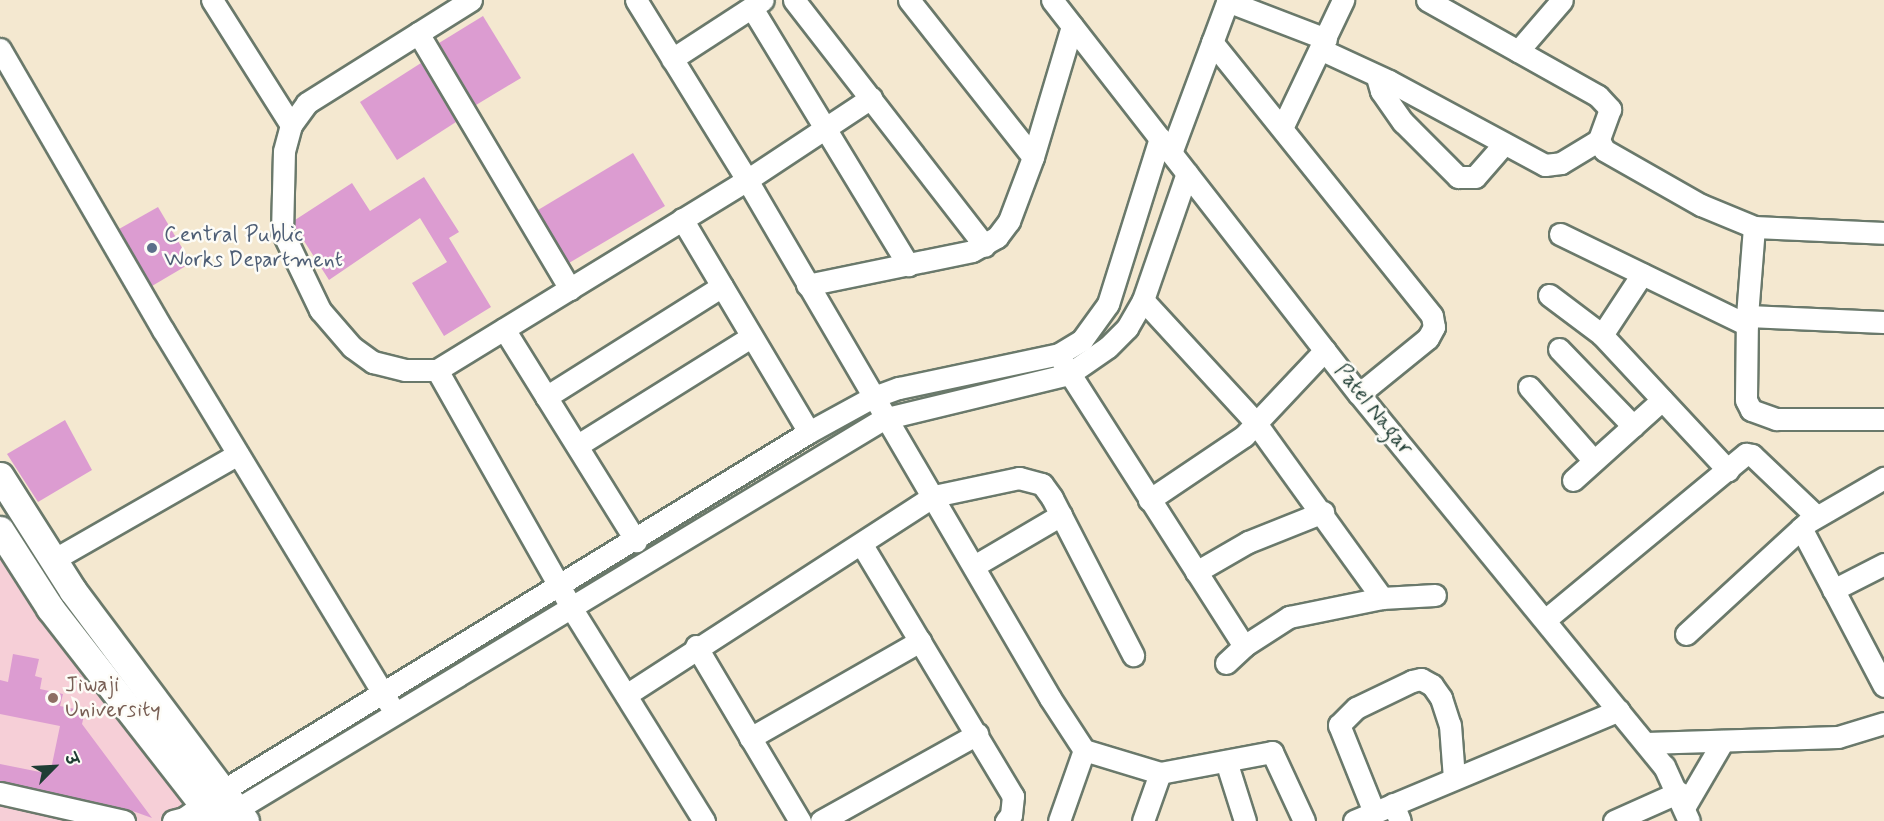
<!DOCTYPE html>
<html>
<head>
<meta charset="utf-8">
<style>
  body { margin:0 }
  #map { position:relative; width:1884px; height:821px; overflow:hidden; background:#f4e8d0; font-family:Mynerve,"Playpen Sans Deva",sans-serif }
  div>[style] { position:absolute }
  .built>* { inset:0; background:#f6cfd7 }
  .building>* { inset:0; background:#dc9cd1 }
  .roads { filter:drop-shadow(2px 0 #6a796b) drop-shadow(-2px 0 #6a796b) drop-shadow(0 2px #6a796b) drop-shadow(0 -2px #6a796b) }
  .minor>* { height:21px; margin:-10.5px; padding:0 10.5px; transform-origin:10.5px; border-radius:10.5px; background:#fff }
  .major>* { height:27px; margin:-13.5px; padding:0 13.5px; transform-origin:13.5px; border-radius:13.5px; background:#fff }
  .dots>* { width:16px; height:16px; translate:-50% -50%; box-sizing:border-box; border:3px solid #fdfcf7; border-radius:50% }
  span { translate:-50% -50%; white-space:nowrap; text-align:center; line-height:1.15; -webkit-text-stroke:5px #fdfcf7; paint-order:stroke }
  .service-label { font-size:22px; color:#4e5e75 }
  .left { translate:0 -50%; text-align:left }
  .street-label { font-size:22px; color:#1f3d34 }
  .education-label { font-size:22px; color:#785e54 }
  .north { position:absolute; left:24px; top:737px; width:60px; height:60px; -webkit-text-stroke:4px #fdfcf7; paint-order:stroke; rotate:66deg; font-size:16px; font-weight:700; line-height:24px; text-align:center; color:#1f3d34 }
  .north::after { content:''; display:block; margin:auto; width:21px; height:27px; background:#1f3d34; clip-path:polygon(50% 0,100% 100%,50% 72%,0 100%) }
</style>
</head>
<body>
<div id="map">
  <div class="built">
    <div style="clip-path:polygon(0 546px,18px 575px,195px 821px,0 821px)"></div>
  </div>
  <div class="building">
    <div style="clip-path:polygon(483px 16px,521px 78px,476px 105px,439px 43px)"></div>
    <div style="clip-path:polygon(421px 63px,456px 122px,397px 160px,360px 102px)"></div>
    <div style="clip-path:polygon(633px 153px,665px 206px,569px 263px,538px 210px)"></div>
    <div style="clip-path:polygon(424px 177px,459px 232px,449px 238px,491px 307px,444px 336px,412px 283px,447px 262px,420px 218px,329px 280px,295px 227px,295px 220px,352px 183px,370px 211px)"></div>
    <div style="clip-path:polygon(158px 207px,191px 263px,152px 286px,119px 229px)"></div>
    <div style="clip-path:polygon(65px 420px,92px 470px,38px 502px,7px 454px)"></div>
    <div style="clip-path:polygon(13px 654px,39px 659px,35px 676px,42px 678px,40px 689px,63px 694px,60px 706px,85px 711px,82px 724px,152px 818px,127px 809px,0 781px,0 764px,50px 774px,60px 726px,0 714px,0 680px,8px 682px)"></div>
  </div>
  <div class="roads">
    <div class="minor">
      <div style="left:212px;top:0;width:148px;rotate:57.7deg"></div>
      <div style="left:471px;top:0;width:194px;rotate:147.9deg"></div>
      <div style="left:307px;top:103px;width:27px;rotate:126deg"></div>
      <div style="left:291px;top:125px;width:27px;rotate:105deg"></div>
      <div style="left:284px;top:151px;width:80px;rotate:91.4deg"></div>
      <div style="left:282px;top:231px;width:88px;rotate:64.3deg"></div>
      <div style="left:320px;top:310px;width:49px;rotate:49.1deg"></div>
      <div style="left:352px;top:347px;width:26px;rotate:36deg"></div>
      <div style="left:373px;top:362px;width:33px;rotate:14deg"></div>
      <div style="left:405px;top:370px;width:32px"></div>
      <div style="left:437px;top:370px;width:364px;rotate:-31.5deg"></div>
      <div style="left:747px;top:180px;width:149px;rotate:-33.5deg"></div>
      <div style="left:636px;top:0;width:211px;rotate:58.3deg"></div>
      <div style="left:747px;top:180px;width:600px;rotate:59.67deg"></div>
      <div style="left:1050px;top:698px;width:62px;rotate:56.8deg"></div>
      <div style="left:1084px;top:750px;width:79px;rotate:16.8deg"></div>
      <div style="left:1160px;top:773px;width:114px;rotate:-10.6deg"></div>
      <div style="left:1272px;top:752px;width:76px;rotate:65.1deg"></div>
      <div style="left:794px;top:0;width:311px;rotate:52.2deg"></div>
      <div style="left:909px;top:0;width:200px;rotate:51.7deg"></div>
      <div style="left:1052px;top:0;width:499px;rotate:52.1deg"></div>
      <div style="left:1359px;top:394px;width:481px;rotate:50.7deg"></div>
      <div style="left:1664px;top:766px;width:60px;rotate:65.6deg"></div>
      <div style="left:1427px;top:0;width:196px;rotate:29.3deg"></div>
      <div style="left:1598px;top:96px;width:18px;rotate:47deg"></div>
      <div style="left:1610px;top:109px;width:33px;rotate:110deg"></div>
      <div style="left:1599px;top:140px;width:11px;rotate:63deg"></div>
      <div style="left:1604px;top:150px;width:112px;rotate:29.6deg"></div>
      <div style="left:1701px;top:205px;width:57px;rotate:22.5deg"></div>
      <div style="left:1754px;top:227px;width:130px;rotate:2.6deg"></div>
      <div style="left:1227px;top:1px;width:106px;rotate:21deg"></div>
      <div style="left:752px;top:8px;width:301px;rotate:58.7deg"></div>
      <div style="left:418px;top:33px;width:298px;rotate:59.3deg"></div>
      <div style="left:1212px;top:42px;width:351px;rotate:51.2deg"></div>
      <div style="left:1432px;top:316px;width:11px;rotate:80deg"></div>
      <div style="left:1434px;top:327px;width:13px;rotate:119deg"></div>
      <div style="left:1428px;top:338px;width:89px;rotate:140.9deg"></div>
      <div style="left:0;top:49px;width:325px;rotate:59.9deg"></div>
      <div style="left:163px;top:330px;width:440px;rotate:58.8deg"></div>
      <div style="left:1322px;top:50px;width:74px;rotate:24.8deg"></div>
      <div style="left:1389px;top:81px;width:177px;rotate:28.3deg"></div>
      <div style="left:1545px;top:165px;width:16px;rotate:-7deg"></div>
      <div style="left:1561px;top:163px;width:44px;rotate:-31.2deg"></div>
      <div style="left:1518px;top:51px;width:67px;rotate:-49.2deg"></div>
      <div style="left:672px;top:59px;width:108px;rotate:-33deg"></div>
      <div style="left:1377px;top:77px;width:15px;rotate:74deg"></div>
      <div style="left:1381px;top:91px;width:38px;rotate:55deg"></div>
      <div style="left:1403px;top:122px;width:78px;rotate:45deg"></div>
      <div style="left:1458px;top:177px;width:17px"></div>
      <div style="left:1475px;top:177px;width:43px;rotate:-48.8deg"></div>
      <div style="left:1283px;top:126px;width:140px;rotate:-64.5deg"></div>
      <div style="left:1171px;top:153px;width:163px;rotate:-69.6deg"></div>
      <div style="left:682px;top:219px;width:248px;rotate:59.2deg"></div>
      <div style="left:1754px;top:227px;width:89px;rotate:94.5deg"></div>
      <div style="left:1747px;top:316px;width:84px;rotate:90.7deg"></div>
      <div style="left:1746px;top:400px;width:11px;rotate:63deg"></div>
      <div style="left:1751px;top:410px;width:27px;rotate:20deg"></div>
      <div style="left:1776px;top:419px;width:108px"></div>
      <div style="left:1560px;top:234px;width:208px;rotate:25.9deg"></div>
      <div style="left:807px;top:285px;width:168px;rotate:-11.6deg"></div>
      <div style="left:972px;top:251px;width:29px;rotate:-29deg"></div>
      <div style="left:997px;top:237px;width:20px;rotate:-53deg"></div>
      <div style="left:1009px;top:221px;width:68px;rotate:-69.4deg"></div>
      <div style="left:1033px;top:157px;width:137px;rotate:-73.4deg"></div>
      <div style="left:1549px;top:295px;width:66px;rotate:37deg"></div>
      <div style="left:1602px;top:335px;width:185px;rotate:47deg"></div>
      <div style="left:1143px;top:300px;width:166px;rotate:47.4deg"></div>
      <div style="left:1255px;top:422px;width:217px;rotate:54.2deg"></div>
      <div style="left:1747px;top:316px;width:137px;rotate:2.5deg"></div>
      <div style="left:504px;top:329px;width:250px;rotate:58.1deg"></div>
      <div style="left:1602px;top:335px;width:73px;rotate:-56.7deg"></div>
      <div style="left:1559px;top:349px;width:107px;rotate:46.1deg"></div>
      <div style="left:1063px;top:363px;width:336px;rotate:57.4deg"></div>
      <div style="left:437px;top:370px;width:274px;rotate:60.5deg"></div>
      <div style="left:572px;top:609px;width:250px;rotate:58.1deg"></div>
      <div style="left:1529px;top:387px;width:98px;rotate:48.7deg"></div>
      <div style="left:546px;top:397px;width:208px;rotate:-32.2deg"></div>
      <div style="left:578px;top:445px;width:204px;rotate:-32deg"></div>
      <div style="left:1573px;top:480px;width:120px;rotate:-42deg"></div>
      <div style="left:1149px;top:500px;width:115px;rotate:-34deg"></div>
      <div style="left:1244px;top:436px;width:118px;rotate:-46.7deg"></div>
      <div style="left:1801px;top:528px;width:178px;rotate:62.3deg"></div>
      <div style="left:862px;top:545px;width:293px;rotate:59deg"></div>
      <div style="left:1013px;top:796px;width:19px;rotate:96deg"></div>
      <div style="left:1011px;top:815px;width:8px;rotate:130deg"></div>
      <div style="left:53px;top:560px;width:213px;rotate:-29.8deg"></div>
      <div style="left:974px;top:566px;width:101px;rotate:-30.4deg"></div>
      <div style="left:1196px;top:572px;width:60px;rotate:-30deg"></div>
      <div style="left:1248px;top:542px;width:81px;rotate:-21.8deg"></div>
      <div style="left:1833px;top:590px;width:57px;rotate:-27deg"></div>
      <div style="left:1545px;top:620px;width:261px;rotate:-39.6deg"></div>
      <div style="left:1746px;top:454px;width:6px;rotate:9deg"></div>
      <div style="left:1752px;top:455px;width:88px;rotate:43.6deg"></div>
      <div style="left:1686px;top:634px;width:166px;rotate:-42.6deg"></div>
      <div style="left:1808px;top:522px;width:88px;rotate:-30.1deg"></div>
      <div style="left:696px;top:646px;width:204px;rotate:59.3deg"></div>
      <div style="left:1226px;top:663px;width:25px;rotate:-43deg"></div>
      <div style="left:1244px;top:646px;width:54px;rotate:-32.8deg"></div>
      <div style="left:1289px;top:617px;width:95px;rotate:-11.5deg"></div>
      <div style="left:1382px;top:598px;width:53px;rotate:-3.2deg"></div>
      <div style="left:626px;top:695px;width:367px;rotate:-32.9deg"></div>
      <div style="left:934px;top:496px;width:87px;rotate:-12deg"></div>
      <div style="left:1019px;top:478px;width:24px;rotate:15deg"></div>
      <div style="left:1042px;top:484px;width:17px;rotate:54deg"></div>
      <div style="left:1052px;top:498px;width:177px;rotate:62.7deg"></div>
      <div style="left:750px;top:738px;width:196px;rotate:-29.7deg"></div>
      <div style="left:1646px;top:743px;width:192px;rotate:-1.8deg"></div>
      <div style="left:1838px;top:737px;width:48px;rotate:-16.9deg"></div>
      <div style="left:1226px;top:761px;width:63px;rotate:72.4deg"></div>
      <div style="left:0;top:793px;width:127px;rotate:12.7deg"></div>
      <div style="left:1393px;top:804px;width:18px;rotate:68deg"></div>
      <div style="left:1685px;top:806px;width:75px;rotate:-59.7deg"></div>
      <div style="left:1374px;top:812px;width:94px;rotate:-111.9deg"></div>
      <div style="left:1339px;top:725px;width:24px;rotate:-45deg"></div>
      <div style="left:1356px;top:708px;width:62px;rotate:-25.7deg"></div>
      <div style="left:1412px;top:681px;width:9px;rotate:-13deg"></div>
      <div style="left:1421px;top:679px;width:13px;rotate:29deg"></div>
      <div style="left:1432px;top:685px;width:16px;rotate:55deg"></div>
      <div style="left:1441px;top:698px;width:28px;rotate:72deg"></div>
      <div style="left:1450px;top:725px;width:53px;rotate:85.7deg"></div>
      <div style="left:224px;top:817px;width:770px;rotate:-31.13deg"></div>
      <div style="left:883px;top:419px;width:191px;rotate:-13.6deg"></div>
      <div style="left:1069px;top:374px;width:47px;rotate:-34.7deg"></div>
      <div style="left:1108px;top:347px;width:27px;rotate:-45deg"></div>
      <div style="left:1127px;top:328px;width:32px;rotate:-60deg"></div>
      <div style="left:1143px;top:300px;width:134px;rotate:-70.9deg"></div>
      <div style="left:173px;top:821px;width:11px;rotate:-15deg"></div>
      <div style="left:184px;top:818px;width:47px;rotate:-35.4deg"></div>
      <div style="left:222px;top:791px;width:688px;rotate:-31.45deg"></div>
      <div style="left:809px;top:432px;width:71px;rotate:-28.7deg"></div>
      <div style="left:871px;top:398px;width:30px;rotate:-20deg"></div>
      <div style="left:899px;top:388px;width:164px;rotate:-12deg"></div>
      <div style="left:1059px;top:354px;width:27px;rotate:-31deg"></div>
      <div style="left:1082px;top:340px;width:44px;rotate:-54.2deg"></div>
      <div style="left:1108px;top:304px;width:174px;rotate:-72.6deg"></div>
      <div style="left:821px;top:821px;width:179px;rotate:-29.1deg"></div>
      <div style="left:1059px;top:821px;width:75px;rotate:-70.6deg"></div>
      <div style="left:1143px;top:821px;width:51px;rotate:-70.5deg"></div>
      <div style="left:1354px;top:821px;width:287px;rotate:-22.7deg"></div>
      <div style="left:1614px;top:821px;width:71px;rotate:-24deg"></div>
    </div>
    <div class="major">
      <div style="left:0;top:476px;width:136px;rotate:57.6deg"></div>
      <div style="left:73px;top:591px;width:287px;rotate:53.2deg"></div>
      <div style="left:0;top:530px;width:93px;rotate:57.3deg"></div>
      <div style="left:50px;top:608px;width:270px;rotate:52.1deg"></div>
    </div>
  </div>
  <div class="dots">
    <div style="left:152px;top:248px;background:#5c6f8a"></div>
    <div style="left:53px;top:698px;background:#8d6e63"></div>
  </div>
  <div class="service-label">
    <span class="left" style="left:164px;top:248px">Central Public<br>Works Department</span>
  </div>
  <div class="street-label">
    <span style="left:1373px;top:410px;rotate:51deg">Patel Nagar</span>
  </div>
  <div class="education-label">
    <span class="left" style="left:65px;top:698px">Jiwaji<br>University</span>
  </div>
  <div class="north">उ</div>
</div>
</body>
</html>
